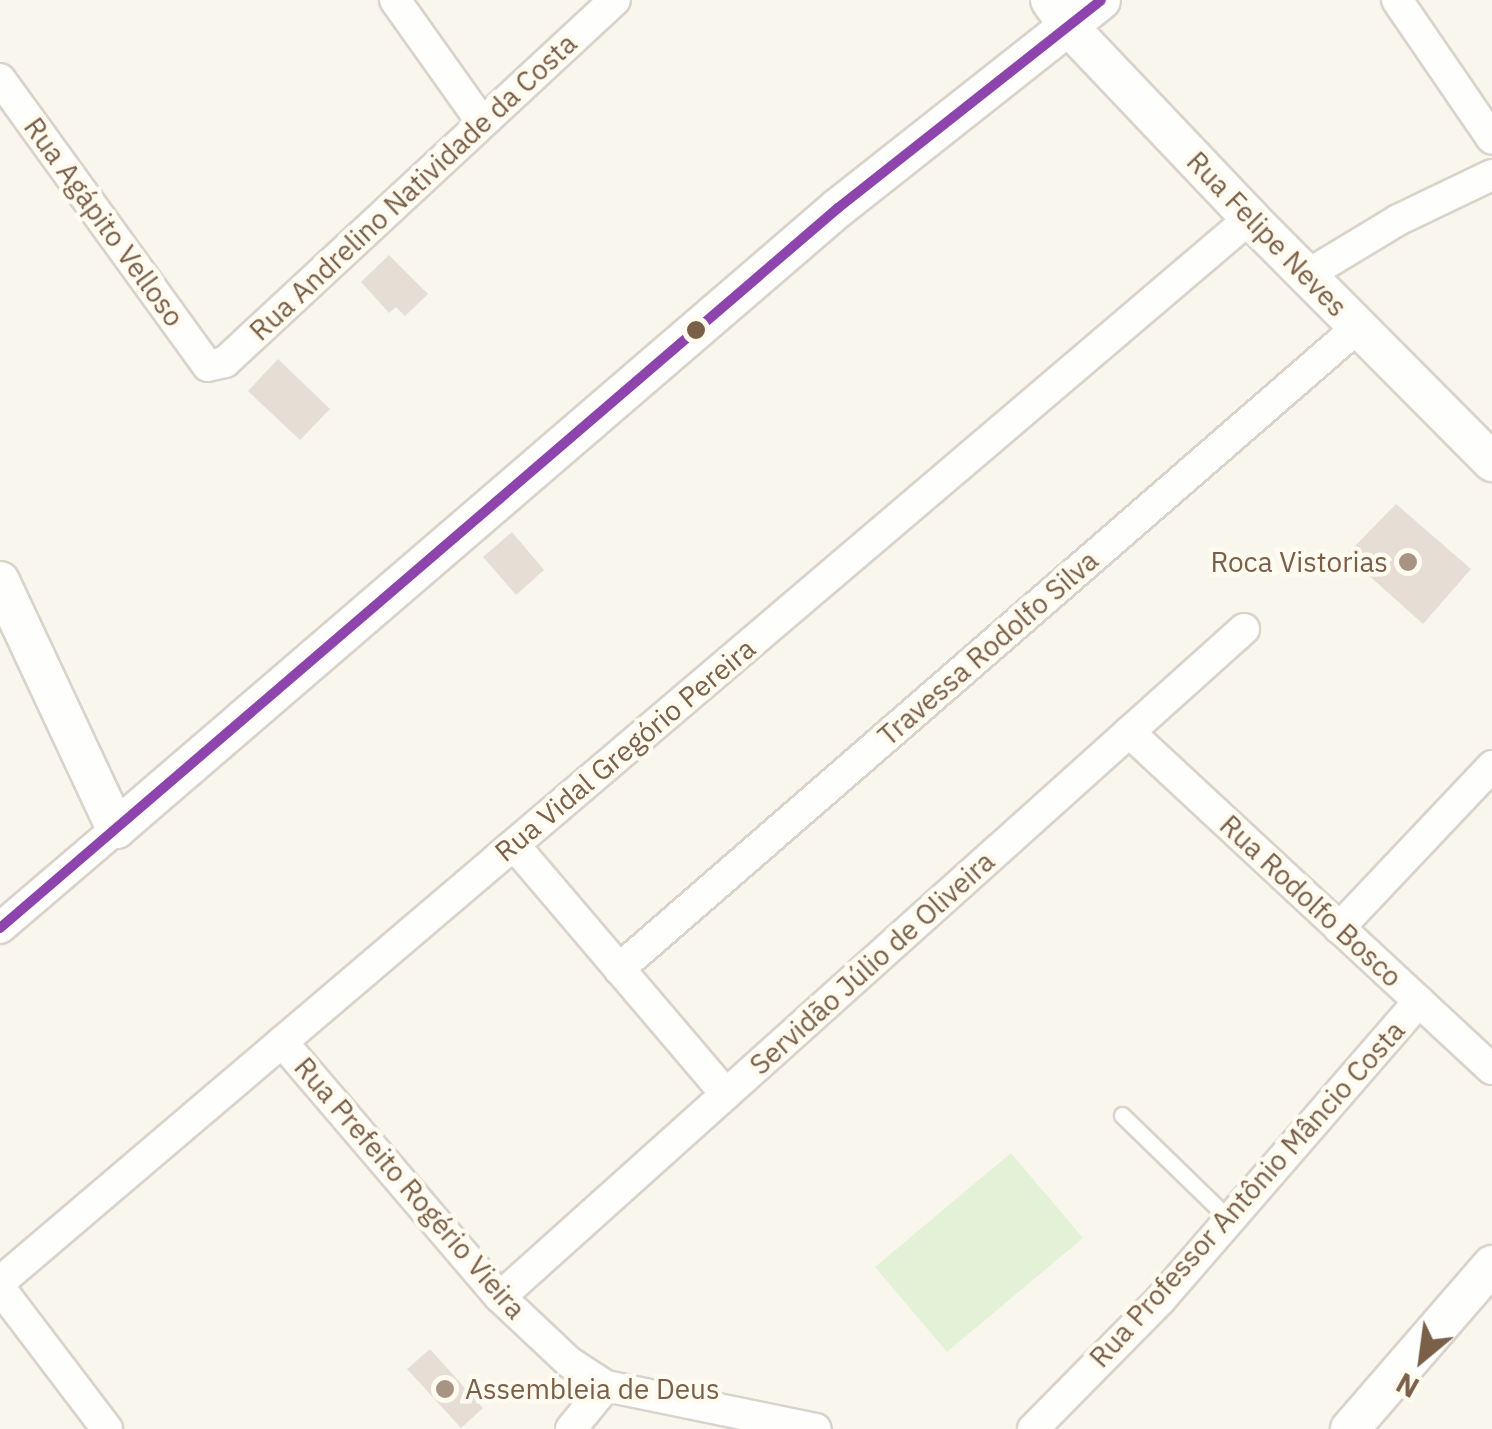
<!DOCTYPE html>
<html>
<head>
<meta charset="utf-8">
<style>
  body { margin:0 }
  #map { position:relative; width:1492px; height:1429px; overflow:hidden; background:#f9f6ed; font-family:"IBM Plex Sans",sans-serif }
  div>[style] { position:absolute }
  .green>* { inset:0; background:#e3f2d6 }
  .building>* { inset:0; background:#e6ded4 }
  .roads { filter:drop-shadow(2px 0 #d9d3cb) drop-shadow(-2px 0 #d9d3cb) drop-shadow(0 2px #d9d3cb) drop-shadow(0 -2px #d9d3cb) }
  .service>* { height:15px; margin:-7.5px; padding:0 7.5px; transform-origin:7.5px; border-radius:7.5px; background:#fefefc }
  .minor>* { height:30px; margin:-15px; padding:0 15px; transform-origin:15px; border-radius:15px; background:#fefefc }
  .tertiary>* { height:38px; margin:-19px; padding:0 19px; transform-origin:19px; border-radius:19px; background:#fefefc }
  .bus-1>* { height:10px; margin:-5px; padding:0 5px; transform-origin:5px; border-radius:5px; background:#8e44ad }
  .dots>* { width:28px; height:28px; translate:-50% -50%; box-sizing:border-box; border:5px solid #fffbf0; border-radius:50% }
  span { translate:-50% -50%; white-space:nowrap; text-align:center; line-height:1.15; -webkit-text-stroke:9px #fffbf0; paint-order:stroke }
  .street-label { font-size:28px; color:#7b6049 }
  .poi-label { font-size:28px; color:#7b6049 }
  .right { translate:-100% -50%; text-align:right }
  .left { translate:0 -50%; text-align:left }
  .north { position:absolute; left:1372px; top:1309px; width:100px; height:100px; -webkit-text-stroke:8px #fffbf0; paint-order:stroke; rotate:209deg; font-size:28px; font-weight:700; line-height:40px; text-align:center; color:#7b6049 }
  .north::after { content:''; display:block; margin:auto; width:35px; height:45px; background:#7b6049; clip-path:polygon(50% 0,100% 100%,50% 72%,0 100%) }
</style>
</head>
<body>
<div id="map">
  <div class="green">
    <div style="clip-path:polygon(1011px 1153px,1083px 1238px,947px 1352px,875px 1267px)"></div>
  </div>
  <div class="building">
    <div style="clip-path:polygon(389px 255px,428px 294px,405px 316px,396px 307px,389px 313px,361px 282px)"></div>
    <div style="clip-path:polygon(278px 359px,330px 409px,300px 440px,248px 391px)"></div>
    <div style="clip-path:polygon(1396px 504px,1471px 569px,1423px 624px,1346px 555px)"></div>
    <div style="clip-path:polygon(512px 532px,544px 570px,516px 595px,483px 557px)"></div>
    <div style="clip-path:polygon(430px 1349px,483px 1408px,461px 1428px,407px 1369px)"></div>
  </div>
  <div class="roads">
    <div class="service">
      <div style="left:1122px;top:1115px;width:148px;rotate:44.2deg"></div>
    </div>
    <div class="minor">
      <div style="left:395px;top:0;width:148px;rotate:54.6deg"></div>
      <div style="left:1397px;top:0;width:168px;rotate:55.6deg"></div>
      <div style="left:0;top:79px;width:354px;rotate:54.1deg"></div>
      <div style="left:208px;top:366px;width:17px;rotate:-13deg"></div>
      <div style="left:225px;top:362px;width:532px;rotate:-42.87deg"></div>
      <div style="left:1307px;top:275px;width:106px;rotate:-31.1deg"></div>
      <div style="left:1398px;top:220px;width:104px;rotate:-25.6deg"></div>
      <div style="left:1129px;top:732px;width:495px;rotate:42.9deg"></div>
      <div style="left:514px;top:845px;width:327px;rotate:49.6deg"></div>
      <div style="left:0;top:928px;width:153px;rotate:-40.5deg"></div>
      <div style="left:1339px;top:928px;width:223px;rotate:-46.6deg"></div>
      <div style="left:619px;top:969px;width:979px;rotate:-40.98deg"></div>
      <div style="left:282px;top:1042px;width:335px;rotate:49.5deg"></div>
      <div style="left:500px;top:1297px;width:95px;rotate:43.3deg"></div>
      <div style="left:569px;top:1362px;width:44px;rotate:33deg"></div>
      <div style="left:606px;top:1386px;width:214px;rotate:11.6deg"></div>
      <div style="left:0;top:1282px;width:1642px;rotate:-40.4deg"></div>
      <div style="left:0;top:1288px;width:177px;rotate:52.8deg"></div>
      <div style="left:500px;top:1297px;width:1000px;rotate:-41.92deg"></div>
      <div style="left:571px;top:1429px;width:55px;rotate:-50.9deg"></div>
      <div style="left:1033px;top:1429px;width:182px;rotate:-45.4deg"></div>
      <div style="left:1161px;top:1299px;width:394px;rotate:-49.1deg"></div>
    </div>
    <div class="tertiary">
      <div style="left:1050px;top:0;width:33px;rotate:55deg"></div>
      <div style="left:1069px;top:27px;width:263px;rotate:46.5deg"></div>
      <div style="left:1250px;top:218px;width:344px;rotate:45.2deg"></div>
      <div style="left:0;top:581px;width:274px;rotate:64.9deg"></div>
      <div style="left:116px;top:829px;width:952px;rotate:-40.7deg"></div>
      <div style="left:838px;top:208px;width:335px;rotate:-38.3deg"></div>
      <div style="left:1350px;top:1429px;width:217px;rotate:-49.1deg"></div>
    </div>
  </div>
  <div class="bus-1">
    <div style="left:0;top:928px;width:1105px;rotate:-40.67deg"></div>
    <div style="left:838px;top:208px;width:335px;rotate:-38.3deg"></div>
  </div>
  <div class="dots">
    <div style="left:696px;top:330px;background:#7b6049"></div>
    <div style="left:1408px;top:562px;background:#a79482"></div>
    <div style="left:445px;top:1389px;background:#a79482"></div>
  </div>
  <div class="street-label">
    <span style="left:413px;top:187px;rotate:-43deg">Rua Andrelino Natividade da Costa</span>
    <span style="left:104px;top:222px;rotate:54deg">Rua Agápito Velloso</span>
    <span style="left:1267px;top:234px;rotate:46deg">Rua Felipe Neves</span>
    <span style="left:988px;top:648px;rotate:-41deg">Travessa Rodolfo Silva</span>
    <span style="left:625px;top:750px;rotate:-40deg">Rua Vidal Gregório Pereira</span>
    <span style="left:1311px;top:901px;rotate:43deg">Rua Rodolfo Bosco</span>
    <span style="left:872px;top:963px;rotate:-42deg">Servidão Júlio de Oliveira</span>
    <span style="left:410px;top:1188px;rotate:49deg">Rua Prefeito Rogério Vieira</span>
    <span style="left:1247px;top:1194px;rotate:-48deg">Rua Professor Antônio Mâncio Costa</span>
  </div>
  <div class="poi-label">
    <span class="right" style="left:1388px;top:562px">Roca Vistorias</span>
    <span class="left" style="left:465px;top:1389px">Assembleia de Deus</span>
  </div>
  <div class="north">N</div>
</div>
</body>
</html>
